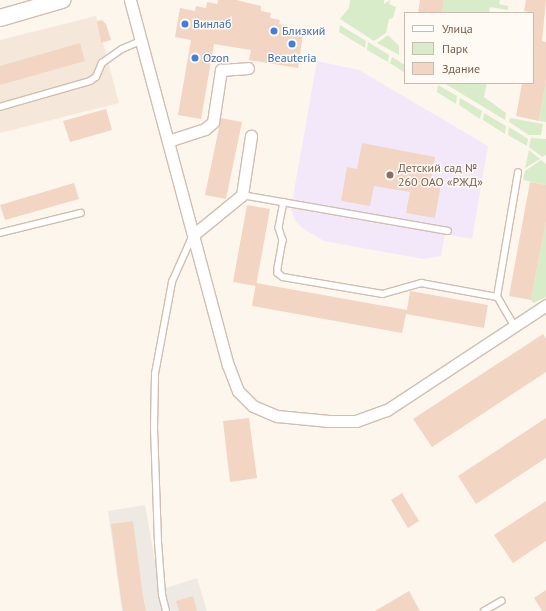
<!DOCTYPE html>
<html>
<head>
<meta charset="utf-8">
<style>
  body { margin:0 }
  #map { position:relative; width:546px; height:611px; overflow:hidden; background:#fdf6ec; font-family:"PT Sans",sans-serif }
  div>[style] { position:absolute }
  .residential>* { inset:0; background:#f5e8da }
  .industrial>* { inset:0; background:#efe9e4 }
  .education>* { inset:0; background:#f3e8fa }
  .green>* { inset:0; background:#d8ecc9 }
  .building>* { inset:0; background:#f3d5c3 }
  .roads { filter:drop-shadow(1px 0 #d1beb0) drop-shadow(-1px 0 #d1beb0) drop-shadow(0 1px #d1beb0) drop-shadow(0 -1px #d1beb0) }
  .service>* { height:5.5px; margin:-2.75px; padding:0 2.75px; transform-origin:2.75px; border-radius:2.75px; background:#fff }
  .minor>* { height:11px; margin:-5.5px; padding:0 5.5px; transform-origin:5.5px; border-radius:5.5px; background:#fff }
  .secondary>* { height:16px; margin:-8px; padding:0 8px; transform-origin:8px; border-radius:8px; background:#fff }
  .dots>* { width:11px; height:11px; translate:-50% -50%; box-sizing:border-box; border:2px solid #fffaf3; border-radius:50% }
  span { translate:-50% -50%; white-space:nowrap; text-align:center; line-height:1.15; -webkit-text-stroke:3px #fffaf3; paint-order:stroke }
  .shop-label { font-size:12px; color:#366cbe }
  .left { translate:0 -50%; text-align:left }
  .education-label { font-size:12px; color:#785e54 }
  .legend { position:absolute; left:404px; top:12px; width:130px; height:72px; box-sizing:border-box; background:#fffaf3; border:1px solid #cabbb1; margin:0; padding:5px 7px; list-style:none; font-size:12px; color:#7a5c4d }
  .legend li { display:flex; align-items:center; gap:8px; height:20px }
  .legend b { width:20px; border:1px solid #cabbb1 }
</style>
</head>
<body>
<div id="map">
  <div class="residential">
    <div style="clip-path:polygon(96px 16px,119px 103px,0 133px,0 40px)"></div>
  </div>
  <div class="industrial">
    <div style="clip-path:polygon(145px 505px,160px 590px,197px 578px,207px 611px,122px 611px,108px 511px)"></div>
  </div>
  <div class="education">
    <div style="clip-path:polygon(317px 61px,359px 70px,488px 146px,472px 239px,445px 234px,441px 256px,423px 259px,324px 241px,302px 228px,294px 219px,291px 208px)"></div>
  </div>
  <div class="green">
    <div style="clip-path:polygon(350px 0,384px 0,384px 4px,390px 0,389px 4px,396px 7px,393px 18px,389px 19px,386px 33px,374px 41px,340px 19px,349px 8px)"></div>
    <div style="clip-path:polygon(444px 0,500px 0,499px 4px,508px 6px,508px 10px,490px 7px,489px 13px,442px 13px)"></div>
    <div style="clip-path:polygon(340px 25px,366px 41px,365px 48px,339px 32px)"></div>
    <div style="clip-path:polygon(388px 35px,399px 46px,399px 55px,377px 43px)"></div>
    <div style="clip-path:polygon(368px 42px,389px 55px,388px 62px,367px 50px)"></div>
    <div style="clip-path:polygon(392px 57px,405px 65px,405px 73px,390px 63px)"></div>
    <div style="clip-path:polygon(546px 80px,546px 122px,539px 121px)"></div>
    <div style="clip-path:polygon(444px 83px,487px 83px,484px 97px,506px 113px,505px 120px)"></div>
    <div style="clip-path:polygon(438px 85px,457px 96px,456px 104px,437px 92px)"></div>
    <div style="clip-path:polygon(460px 98px,482px 111px,480px 119px,459px 105px)"></div>
    <div style="clip-path:polygon(484px 113px,506px 126px,505px 134px,483px 120px)"></div>
    <div style="clip-path:polygon(510px 118px,543px 124px,541px 135px,529px 135px,509px 122px)"></div>
    <div style="clip-path:polygon(509px 127px,528px 139px,527px 146px,508px 135px)"></div>
    <div style="clip-path:polygon(531px 138px,546px 139px,546px 155px,542px 157px,529px 147px)"></div>
    <div style="clip-path:polygon(529px 150px,540px 159px,525px 168px)"></div>
    <div style="clip-path:polygon(541px 160px,546px 164px,546px 185px,523px 180px,525px 171px)"></div>
    <div style="clip-path:polygon(546px 221px,546px 297px,533px 303px,531px 300px)"></div>
  </div>
  <div class="building">
    <div style="clip-path:polygon(218px 0,236px 0,261px 6px,261px 11px,271px 13px,270px 18px,280px 20px,279px 24px,289px 26px,288px 31px,303px 34px,298px 68px,249px 60px,251px 50px,214px 44px,201px 119px,178px 115px,191px 40px,175px 37px,180px 8px,195px 11px,196px 6px,206px 8px,207px 2px,217px 4px)"></div>
    <div style="clip-path:polygon(420px 0,444px 0,442px 13px,418px 13px)"></div>
    <div style="clip-path:polygon(526px 0,546px 0,542px 41px,546px 42px,546px 80px,539px 121px,516px 116px,522px 83px,533px 83px,533px 13px,524px 11px)"></div>
    <div style="clip-path:polygon(102px 20px,106px 24px,111px 40px,101px 43px,97px 21px)"></div>
    <div style="clip-path:polygon(80px 43px,85px 61px,0 85px,0 66px)"></div>
    <div style="clip-path:polygon(106px 109px,112px 130px,70px 142px,63px 121px)"></div>
    <div style="clip-path:polygon(221px 118px,242px 122px,226px 199px,205px 195px)"></div>
    <div style="clip-path:polygon(362px 143px,435px 157px,431px 182px,441px 184px,435px 218px,406px 213px,410px 192px,374px 186px,370px 206px,341px 201px,347px 167px,357px 169px)"></div>
    <div style="clip-path:polygon(530px 182px,546px 185px,546px 221px,531px 300px,509px 296px)"></div>
    <div style="clip-path:polygon(74px 183px,79px 199px,5px 220px,0 205px)"></div>
    <div style="clip-path:polygon(247px 205px,270px 209px,256px 286px,233px 282px)"></div>
    <div style="clip-path:polygon(256px 283px,407px 310px,410px 291px,488px 305px,484px 328px,406px 314px,402px 333px,252px 306px)"></div>
    <div style="clip-path:polygon(543px 334px,546px 339px,546px 372px,432px 447px,413px 419px)"></div>
    <div style="clip-path:polygon(249px 418px,257px 478px,230px 482px,223px 421px)"></div>
    <div style="clip-path:polygon(546px 418px,546px 458px,476px 504px,458px 476px)"></div>
    <div style="clip-path:polygon(402px 493px,419px 521px,408px 528px,391px 500px)"></div>
    <div style="clip-path:polygon(546px 501px,546px 541px,513px 563px,494px 535px)"></div>
    <div style="clip-path:polygon(133px 521px,143px 597px,146px 611px,123px 611px,122px 606px,111px 524px)"></div>
    <div style="clip-path:polygon(546px 590px,546px 611px,542px 611px,534px 598px)"></div>
    <div style="clip-path:polygon(409px 591px,420px 611px,375px 611px)"></div>
    <div style="clip-path:polygon(193px 596px,197px 611px,179px 611px,176px 601px)"></div>
  </div>
  <div class="roads">
    <div class="service">
      <div style="left:0;top:107px;width:94px;rotate:-16.1deg"></div>
      <div style="left:90px;top:81px;width:7px;rotate:-34deg"></div>
      <div style="left:96px;top:77px;width:15px;rotate:-67deg"></div>
      <div style="left:102px;top:63px;width:24px;rotate:-35deg"></div>
      <div style="left:122px;top:49px;width:21px;rotate:-23deg"></div>
      <div style="left:242px;top:195px;width:209px;rotate:9.9deg"></div>
      <div style="left:284px;top:202px;width:26px;rotate:101deg"></div>
      <div style="left:279px;top:228px;width:13px;rotate:72deg"></div>
      <div style="left:283px;top:240px;width:27px;rotate:100deg"></div>
      <div style="left:278px;top:267px;width:6px;rotate:90deg"></div>
      <div style="left:278px;top:273px;width:6px;rotate:39deg"></div>
      <div style="left:283px;top:277px;width:101px;rotate:9.6deg"></div>
      <div style="left:383px;top:294px;width:40px;rotate:-16deg"></div>
      <div style="left:421px;top:283px;width:77px;rotate:10.4deg"></div>
      <div style="left:0;top:233px;width:83px;rotate:-13.9deg"></div>
      <div style="left:514px;top:326px;width:34px;rotate:-120deg"></div>
      <div style="left:497px;top:297px;width:126px;rotate:-80.4deg"></div>
      <div style="left:166px;top:611px;width:16px;rotate:-104deg"></div>
      <div style="left:162px;top:595px;width:53px;rotate:-94.3deg"></div>
      <div style="left:158px;top:542px;width:114px;rotate:-92deg"></div>
      <div style="left:154px;top:428px;width:54px;rotate:-88.9deg"></div>
      <div style="left:155px;top:374px;width:94px;rotate:-79.5deg"></div>
      <div style="left:172px;top:282px;width:49px;rotate:-66deg"></div>
      <div style="left:484px;top:611px;width:20px;rotate:-30deg"></div>
    </div>
    <div class="minor">
      <div style="left:130px;top:0;width:378px;rotate:75deg"></div>
      <div style="left:228px;top:365px;width:28px;rotate:69deg"></div>
      <div style="left:238px;top:391px;width:21px;rotate:45deg"></div>
      <div style="left:253px;top:406px;width:26px;rotate:23deg"></div>
      <div style="left:277px;top:416px;width:52px;rotate:5.5deg"></div>
      <div style="left:329px;top:421px;width:27px"></div>
      <div style="left:356px;top:421px;width:33px;rotate:-20deg"></div>
      <div style="left:387px;top:410px;width:191px;rotate:-33.4deg"></div>
      <div style="left:168px;top:141px;width:39px;rotate:-18deg"></div>
      <div style="left:205px;top:129px;width:11px;rotate:-41deg"></div>
      <div style="left:213px;top:122px;width:53px;rotate:-81.3deg"></div>
      <div style="left:221px;top:70px;width:27px;rotate:-4deg"></div>
      <div style="left:193px;top:235px;width:63px;rotate:-39.2deg"></div>
      <div style="left:242px;top:195px;width:60px;rotate:-81.3deg"></div>
    </div>
    <div class="secondary">
      <div style="left:0;top:18px;width:65px;rotate:-16.2deg"></div>
    </div>
  </div>
  <div class="dots">
    <div style="left:185px;top:24px;background:#3f7fe0"></div>
    <div style="left:274px;top:31px;background:#3f7fe0"></div>
    <div style="left:292px;top:44px;background:#3f7fe0"></div>
    <div style="left:195px;top:58px;background:#3f7fe0"></div>
    <div style="left:390px;top:175px;background:#8d6e63"></div>
  </div>
  <div class="shop-label">
    <span class="left" style="left:193px;top:24px">Винлаб</span>
    <span class="left" style="left:282px;top:31px">Близкий</span>
    <span class="left" style="left:203px;top:58px">Ozon</span>
    <span style="left:292px;top:58px">Beauteria</span>
  </div>
  <div class="education-label">
    <span class="left" style="left:398px;top:175px">Детский сад №<br>260 ОАО «РЖД»</span>
  </div>
  <ul class="legend">
  <li><b style="height:5px;background:#fff"></b>Улица</li>
  <li><b style="height:11px;background:#d8ecc9"></b>Парк</li>
  <li><b style="height:11px;background:#f3d5c3"></b>Здание</li>
  </ul>
</div>
</body>
</html>
